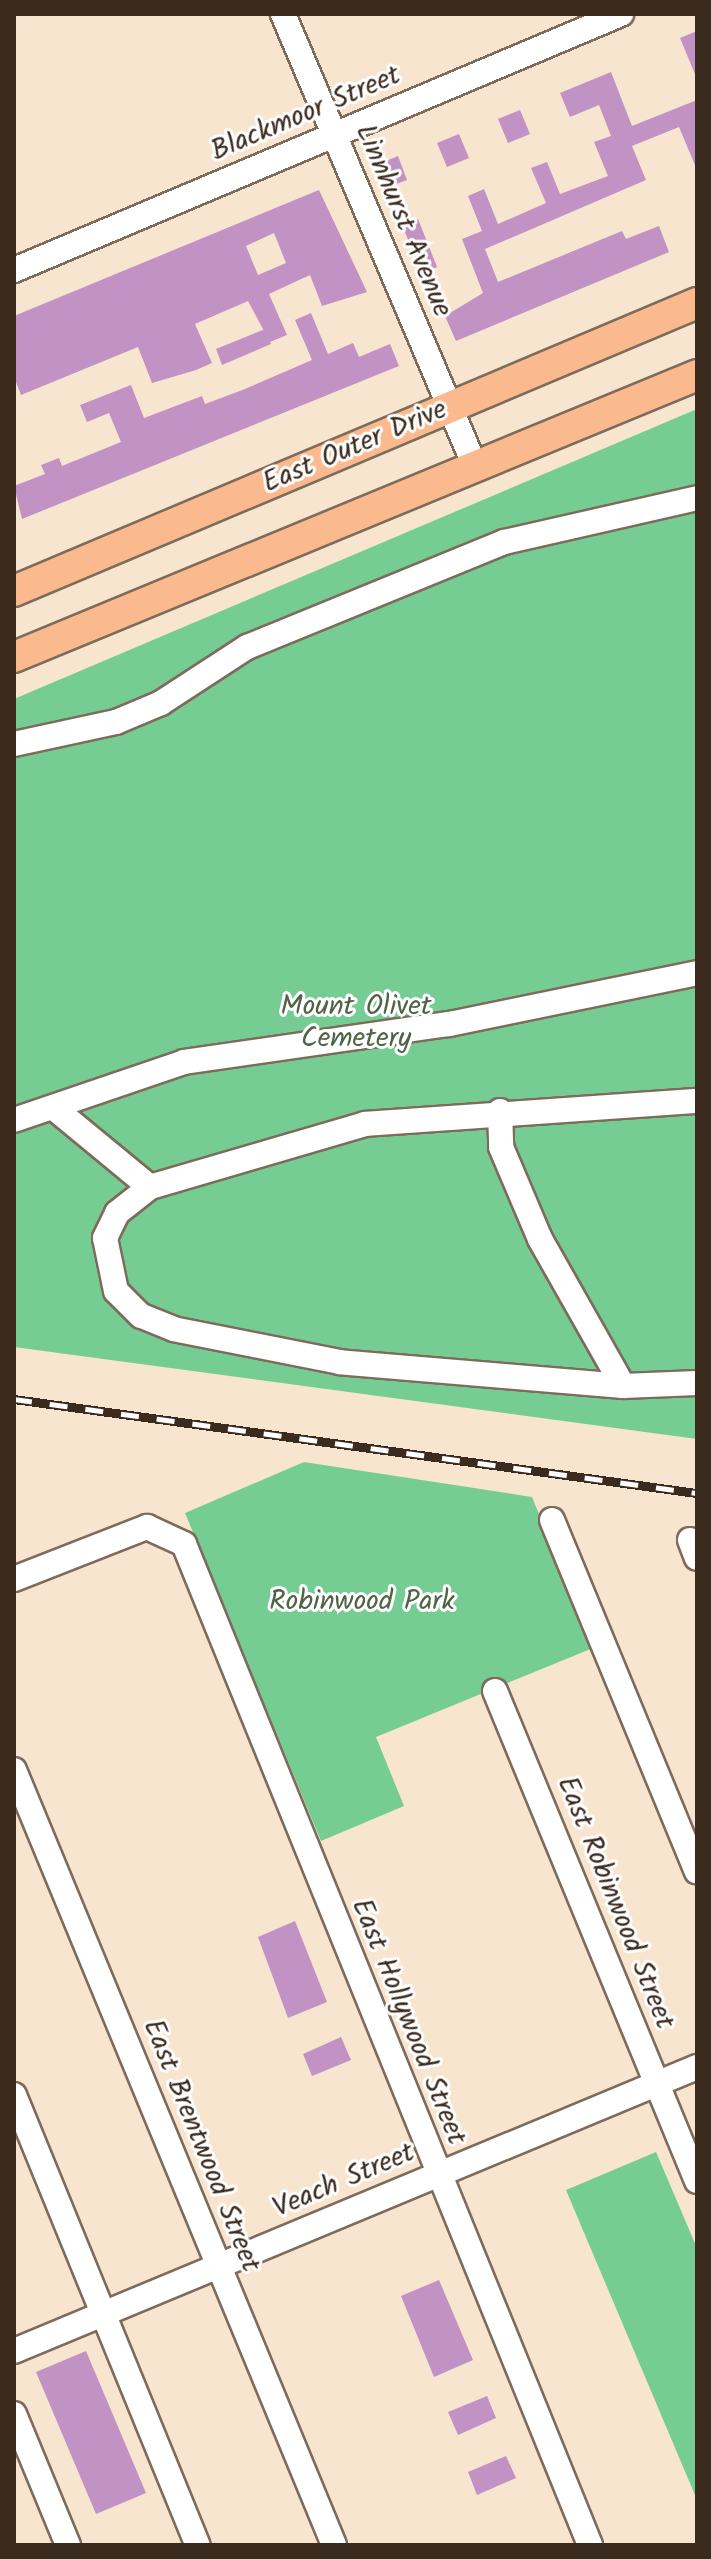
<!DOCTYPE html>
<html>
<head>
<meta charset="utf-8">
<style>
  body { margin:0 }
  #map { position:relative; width:711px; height:2559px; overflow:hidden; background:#f7e5d0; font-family:Kalam,sans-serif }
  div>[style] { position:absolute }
  .green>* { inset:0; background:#75cd93 }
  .building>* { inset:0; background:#c192c4 }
  .roads { filter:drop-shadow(2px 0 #7d6b5c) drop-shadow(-2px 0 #7d6b5c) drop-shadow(0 2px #7d6b5c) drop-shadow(0 -2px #7d6b5c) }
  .minor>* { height:24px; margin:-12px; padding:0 12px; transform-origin:12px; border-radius:12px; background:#fff }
  .major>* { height:30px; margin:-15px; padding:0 15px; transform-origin:15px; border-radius:15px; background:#fbba8d }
  .rail>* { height:9px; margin-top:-4.5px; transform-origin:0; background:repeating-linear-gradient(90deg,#fff 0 18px,#3b2a1e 0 36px); box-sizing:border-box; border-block:2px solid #3b2a1e }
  span { translate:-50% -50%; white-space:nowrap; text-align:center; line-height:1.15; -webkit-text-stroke:6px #fff; paint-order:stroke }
  .street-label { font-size:28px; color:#3b2a1e }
  .park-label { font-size:28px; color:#4f6347 }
  .frame { position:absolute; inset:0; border:16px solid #3b2a1e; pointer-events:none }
</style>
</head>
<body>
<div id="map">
  <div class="green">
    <div style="clip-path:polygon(697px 409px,697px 1439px,14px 1347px,14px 699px)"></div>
    <div style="clip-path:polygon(304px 1462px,532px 1497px,593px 1648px,376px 1737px,404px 1806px,321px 1841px,185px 1513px)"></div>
    <div style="clip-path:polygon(656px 2152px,697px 2248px,695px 2495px,566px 2190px)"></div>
  </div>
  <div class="building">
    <div style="clip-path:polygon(697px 31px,697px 79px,680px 38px)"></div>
    <div style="clip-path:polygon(611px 72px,632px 126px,697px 100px,697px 170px,679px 127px,632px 146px,646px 180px,485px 249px,498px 282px,622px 231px,626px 239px,659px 226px,669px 252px,456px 341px,445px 316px,483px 293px,462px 239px,482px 231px,468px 196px,484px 189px,498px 224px,546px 203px,531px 168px,547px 162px,560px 194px,608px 176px,594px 142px,611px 136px,599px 105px,570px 117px,560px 93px)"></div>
    <div style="clip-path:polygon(520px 110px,530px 134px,508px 143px,498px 119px)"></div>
    <div style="clip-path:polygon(459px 134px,469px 158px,447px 167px,437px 143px)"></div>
    <div style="clip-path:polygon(398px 156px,407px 180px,385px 188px,376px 165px)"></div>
    <div style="clip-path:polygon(evenodd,319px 190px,367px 292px,322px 306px,310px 275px,269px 294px,287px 335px,270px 342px,248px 301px,195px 324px,212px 363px,196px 370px,152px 383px,138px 347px,21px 395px,14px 377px,14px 316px,319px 190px,274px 233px,286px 263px,258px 275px,246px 246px,274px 233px)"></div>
    <div style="clip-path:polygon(418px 219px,437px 267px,422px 274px,402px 225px)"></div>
    <div style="clip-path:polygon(311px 313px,328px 354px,353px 343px,359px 357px,390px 344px,399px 366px,22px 519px,14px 486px,45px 474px,41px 465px,59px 458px,62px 466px,121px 442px,109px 413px,87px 422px,80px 405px,131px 385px,144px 418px,202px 396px,205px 404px,245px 389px,312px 360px,295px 320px)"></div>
    <div style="clip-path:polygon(265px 329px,271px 344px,222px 365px,216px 349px)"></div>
    <div style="clip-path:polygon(295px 1921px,327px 2002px,288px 2018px,258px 1937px)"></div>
    <div style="clip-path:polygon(341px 2037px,351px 2060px,312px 2076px,303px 2054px)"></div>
    <div style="clip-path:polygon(439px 2280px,473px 2360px,434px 2377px,401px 2296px)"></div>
    <div style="clip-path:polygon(86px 2351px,146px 2493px,96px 2514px,36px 2372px)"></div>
    <div style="clip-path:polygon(487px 2396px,496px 2418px,458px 2435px,448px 2412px)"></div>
    <div style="clip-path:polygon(506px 2456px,516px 2478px,477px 2495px,468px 2472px)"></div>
  </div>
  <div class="roads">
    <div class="minor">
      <div style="left:283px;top:14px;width:493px;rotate:67deg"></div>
      <div style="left:14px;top:270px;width:659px;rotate:-22.87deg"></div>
      <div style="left:14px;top:744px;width:104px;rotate:-12.2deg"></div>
      <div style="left:116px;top:722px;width:49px;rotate:-22.9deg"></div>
      <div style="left:161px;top:703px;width:103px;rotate:-33.1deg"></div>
      <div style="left:247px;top:647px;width:278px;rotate:-22.2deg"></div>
      <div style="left:504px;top:542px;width:198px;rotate:-12.8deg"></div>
      <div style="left:54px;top:1108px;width:124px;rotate:39.5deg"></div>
      <div style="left:500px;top:1111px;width:36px;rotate:88deg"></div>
      <div style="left:501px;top:1147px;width:100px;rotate:67deg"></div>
      <div style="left:540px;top:1239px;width:169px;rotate:60.5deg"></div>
      <div style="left:623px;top:1386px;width:74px;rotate:-2.3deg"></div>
      <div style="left:14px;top:1120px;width:180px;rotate:-18.8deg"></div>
      <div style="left:184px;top:1062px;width:268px;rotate:-8.2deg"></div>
      <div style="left:449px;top:1024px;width:253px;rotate:-11.6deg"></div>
      <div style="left:623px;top:1386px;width:284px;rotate:-175.2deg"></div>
      <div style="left:340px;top:1362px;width:169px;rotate:-168.8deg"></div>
      <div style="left:174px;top:1329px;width:35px;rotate:-158deg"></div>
      <div style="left:141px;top:1316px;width:35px;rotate:-135deg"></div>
      <div style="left:116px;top:1291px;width:54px;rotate:-101.7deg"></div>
      <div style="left:105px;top:1238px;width:28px;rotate:-64deg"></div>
      <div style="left:117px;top:1213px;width:42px;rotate:-38.2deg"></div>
      <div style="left:150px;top:1187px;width:224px;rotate:-16.3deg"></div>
      <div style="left:365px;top:1124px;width:333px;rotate:-4deg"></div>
      <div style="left:552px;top:1520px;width:380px;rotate:67.6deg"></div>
      <div style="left:690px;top:1540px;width:19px;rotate:69deg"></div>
      <div style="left:14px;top:1579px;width:143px;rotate:-21.4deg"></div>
      <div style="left:147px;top:1527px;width:41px;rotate:24.7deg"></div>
      <div style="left:184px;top:1544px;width:1080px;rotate:67.92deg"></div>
      <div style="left:495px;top:1691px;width:530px;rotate:67.6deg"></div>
      <div style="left:14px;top:1770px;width:838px;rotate:67.56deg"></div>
      <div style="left:14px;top:2095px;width:486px;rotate:67.8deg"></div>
      <div style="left:14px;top:2351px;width:740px;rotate:-22.58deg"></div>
      <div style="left:14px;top:2414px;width:142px;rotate:67.6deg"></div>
    </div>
    <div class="major">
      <div style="left:14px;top:591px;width:741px;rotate:-22.86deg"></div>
      <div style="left:14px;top:657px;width:739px;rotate:-22.43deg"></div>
    </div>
  </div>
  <div class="rail">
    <div style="left:14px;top:1399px;width:689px;rotate:7.84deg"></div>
  </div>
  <div class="street-label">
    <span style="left:306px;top:114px;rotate:-23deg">Blackmoor Street</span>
    <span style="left:403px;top:221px;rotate:67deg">Linnhurst Avenue</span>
    <span style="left:355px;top:447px;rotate:-23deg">East Outer Drive</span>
    <span style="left:615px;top:1903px;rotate:68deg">East Robinwood Street</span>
    <span style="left:408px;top:2022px;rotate:68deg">East Hollywood Street</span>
    <span style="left:201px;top:2146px;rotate:68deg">East Brentwood Street</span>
    <span style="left:344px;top:2181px;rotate:-23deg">Veach Street</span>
  </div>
  <div class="park-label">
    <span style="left:356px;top:1023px">Mount Olivet<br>Cemetery</span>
    <span style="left:362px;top:1602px">Robinwood Park</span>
  </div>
  <div class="frame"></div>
</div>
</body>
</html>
